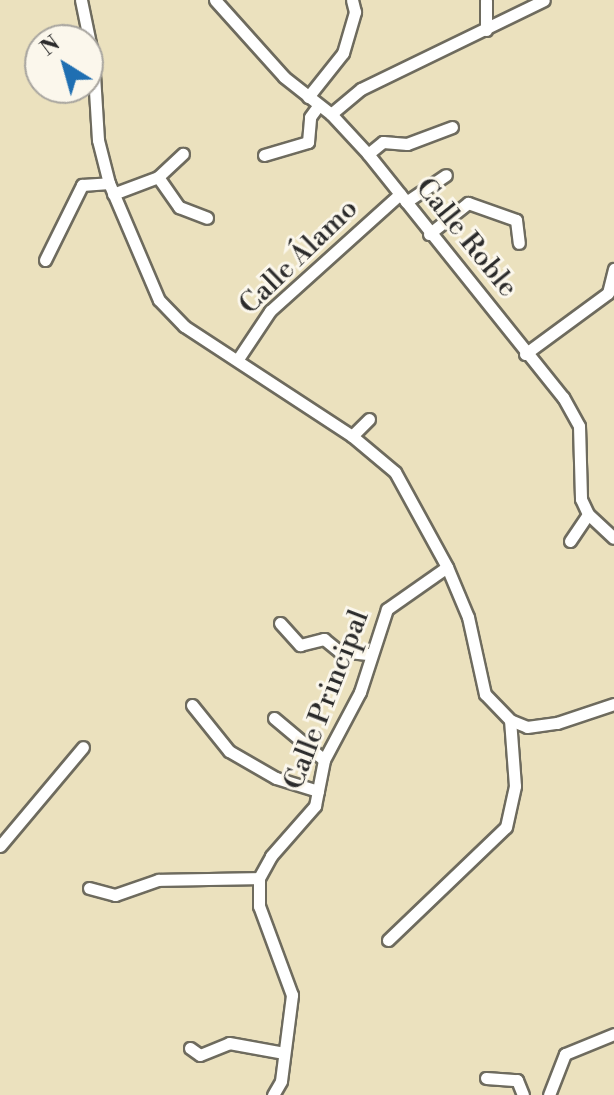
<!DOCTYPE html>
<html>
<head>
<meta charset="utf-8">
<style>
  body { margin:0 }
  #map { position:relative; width:614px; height:1095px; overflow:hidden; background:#ebe1be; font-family:"Libre Bodoni",serif }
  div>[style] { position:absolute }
  .roads { filter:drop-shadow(2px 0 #6e6b5e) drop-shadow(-2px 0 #6e6b5e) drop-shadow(0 2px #6e6b5e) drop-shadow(0 -2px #6e6b5e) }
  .minor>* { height:11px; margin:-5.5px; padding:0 5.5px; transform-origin:5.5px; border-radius:5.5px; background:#fff }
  span { translate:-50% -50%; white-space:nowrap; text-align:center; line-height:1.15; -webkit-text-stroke:6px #fbf7ec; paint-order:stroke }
  .street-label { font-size:28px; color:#2b2b2b }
  .north { position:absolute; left:24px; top:24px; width:80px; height:80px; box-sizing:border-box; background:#fbf7ec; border:2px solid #a8a59f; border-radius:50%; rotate:323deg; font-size:22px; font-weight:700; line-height:32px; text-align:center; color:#2b2b2b }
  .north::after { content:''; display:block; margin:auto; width:28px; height:36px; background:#1f6fb2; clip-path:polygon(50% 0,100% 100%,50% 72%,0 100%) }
</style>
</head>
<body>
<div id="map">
  <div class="roads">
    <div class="minor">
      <div style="left:81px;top:0;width:59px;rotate:78.3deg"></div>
      <div style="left:93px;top:58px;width:82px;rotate:86.5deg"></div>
      <div style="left:98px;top:140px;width:44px;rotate:75.7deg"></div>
      <div style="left:109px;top:183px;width:127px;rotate:66.9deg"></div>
      <div style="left:159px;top:300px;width:36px;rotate:46deg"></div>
      <div style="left:184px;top:326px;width:201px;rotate:33.2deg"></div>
      <div style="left:352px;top:436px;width:56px;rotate:39.9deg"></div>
      <div style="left:395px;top:472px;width:108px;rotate:61.3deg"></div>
      <div style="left:447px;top:567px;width:54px;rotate:67.2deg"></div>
      <div style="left:468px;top:617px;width:79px;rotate:77.6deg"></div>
      <div style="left:485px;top:694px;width:36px;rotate:46deg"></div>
      <div style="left:510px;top:720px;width:18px;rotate:22deg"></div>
      <div style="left:527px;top:727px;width:30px;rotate:-8deg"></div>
      <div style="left:557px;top:723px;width:60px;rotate:-18.4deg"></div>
      <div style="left:215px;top:0;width:103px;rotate:48.1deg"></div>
      <div style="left:284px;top:77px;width:60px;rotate:38.2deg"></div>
      <div style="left:331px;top:114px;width:54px;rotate:47.2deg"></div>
      <div style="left:368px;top:154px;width:312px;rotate:51.3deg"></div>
      <div style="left:563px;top:397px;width:33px;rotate:61deg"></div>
      <div style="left:579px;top:426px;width:73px;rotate:88.4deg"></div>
      <div style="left:581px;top:499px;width:17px;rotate:65deg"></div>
      <div style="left:588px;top:514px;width:35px;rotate:43deg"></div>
      <div style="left:486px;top:30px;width:30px;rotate:-90deg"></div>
      <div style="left:308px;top:97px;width:56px;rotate:-51.5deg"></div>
      <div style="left:343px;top:53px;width:43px;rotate:-73.7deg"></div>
      <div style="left:355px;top:12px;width:12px;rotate:-104deg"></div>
      <div style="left:331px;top:114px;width:39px;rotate:-40deg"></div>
      <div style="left:361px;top:89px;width:203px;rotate:-25.9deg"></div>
      <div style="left:368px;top:154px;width:19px;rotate:-39deg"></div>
      <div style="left:383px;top:142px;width:24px;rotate:5deg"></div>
      <div style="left:407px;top:144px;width:48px;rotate:-20.7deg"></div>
      <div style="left:264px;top:155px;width:46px;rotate:-16.5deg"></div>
      <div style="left:308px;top:142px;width:25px;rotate:-85deg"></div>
      <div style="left:310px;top:117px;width:14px;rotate:-54deg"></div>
      <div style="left:158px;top:177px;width:37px;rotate:55deg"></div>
      <div style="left:179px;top:207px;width:30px;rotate:21deg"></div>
      <div style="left:113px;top:194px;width:48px;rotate:-20.7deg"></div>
      <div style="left:158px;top:177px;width:34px;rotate:-43deg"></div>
      <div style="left:406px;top:202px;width:48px;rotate:-34deg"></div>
      <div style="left:429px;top:234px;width:50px;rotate:-38.5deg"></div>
      <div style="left:468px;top:203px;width:51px;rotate:19.5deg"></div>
      <div style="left:516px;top:220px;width:23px;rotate:83deg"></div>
      <div style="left:45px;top:260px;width:84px;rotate:-63.7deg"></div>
      <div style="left:82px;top:185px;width:27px;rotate:-4deg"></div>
      <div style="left:525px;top:354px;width:103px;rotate:-36.3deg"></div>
      <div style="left:608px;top:293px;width:25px;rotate:-76deg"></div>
      <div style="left:238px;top:359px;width:58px;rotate:-56.3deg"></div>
      <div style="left:270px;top:311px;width:175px;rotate:-42deg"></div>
      <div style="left:352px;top:436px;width:24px;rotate:-45deg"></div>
      <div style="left:570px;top:541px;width:32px;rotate:-56deg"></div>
      <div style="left:280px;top:623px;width:30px;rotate:48deg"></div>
      <div style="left:300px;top:645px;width:25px;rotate:-14deg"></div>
      <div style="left:324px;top:639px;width:19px;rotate:39deg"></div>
      <div style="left:339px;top:651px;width:31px;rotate:6deg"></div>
      <div style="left:192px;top:705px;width:59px;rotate:51.2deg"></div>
      <div style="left:229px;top:751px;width:54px;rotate:29.9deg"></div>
      <div style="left:276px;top:778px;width:44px;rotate:17.2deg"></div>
      <div style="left:274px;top:718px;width:65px;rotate:40deg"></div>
      <div style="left:0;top:846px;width:129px;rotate:-50deg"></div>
      <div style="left:89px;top:888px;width:27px;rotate:15deg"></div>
      <div style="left:115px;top:895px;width:46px;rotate:-19.2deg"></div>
      <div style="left:158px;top:880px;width:101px;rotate:-1.1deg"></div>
      <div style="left:388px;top:940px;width:163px;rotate:-43.8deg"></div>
      <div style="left:506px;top:827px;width:42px;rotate:-77.6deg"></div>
      <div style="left:515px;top:786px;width:66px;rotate:-94.3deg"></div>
      <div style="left:190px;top:1048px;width:12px;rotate:35deg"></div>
      <div style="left:200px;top:1055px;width:31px;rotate:-22deg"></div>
      <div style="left:229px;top:1043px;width:56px;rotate:10.3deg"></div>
      <div style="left:486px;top:1078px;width:31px;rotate:4deg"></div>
      <div style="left:517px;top:1080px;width:16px;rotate:68deg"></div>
      <div style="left:273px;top:1095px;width:16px;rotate:-60deg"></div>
      <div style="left:281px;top:1081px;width:87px;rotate:-82.7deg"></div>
      <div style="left:292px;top:995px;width:95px;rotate:-110.3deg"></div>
      <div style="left:259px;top:906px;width:28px;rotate:-90deg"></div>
      <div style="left:259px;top:878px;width:25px;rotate:-61deg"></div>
      <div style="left:271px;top:856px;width:67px;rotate:-48.7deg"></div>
      <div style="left:315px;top:806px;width:47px;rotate:-78.9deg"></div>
      <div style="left:324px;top:760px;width:77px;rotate:-62.1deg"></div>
      <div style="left:360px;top:692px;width:87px;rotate:-72deg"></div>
      <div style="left:387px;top:609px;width:73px;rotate:-35deg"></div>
      <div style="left:549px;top:1095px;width:44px;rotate:-68.7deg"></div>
      <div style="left:565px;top:1054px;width:53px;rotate:-22.2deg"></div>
    </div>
  </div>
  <div class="street-label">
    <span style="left:466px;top:238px;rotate:51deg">Calle Roble</span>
    <span style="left:299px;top:257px;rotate:-44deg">Calle Álamo</span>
    <span style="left:327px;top:700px;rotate:-69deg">Calle Principal</span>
  </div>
  <div class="north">N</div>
</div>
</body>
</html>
